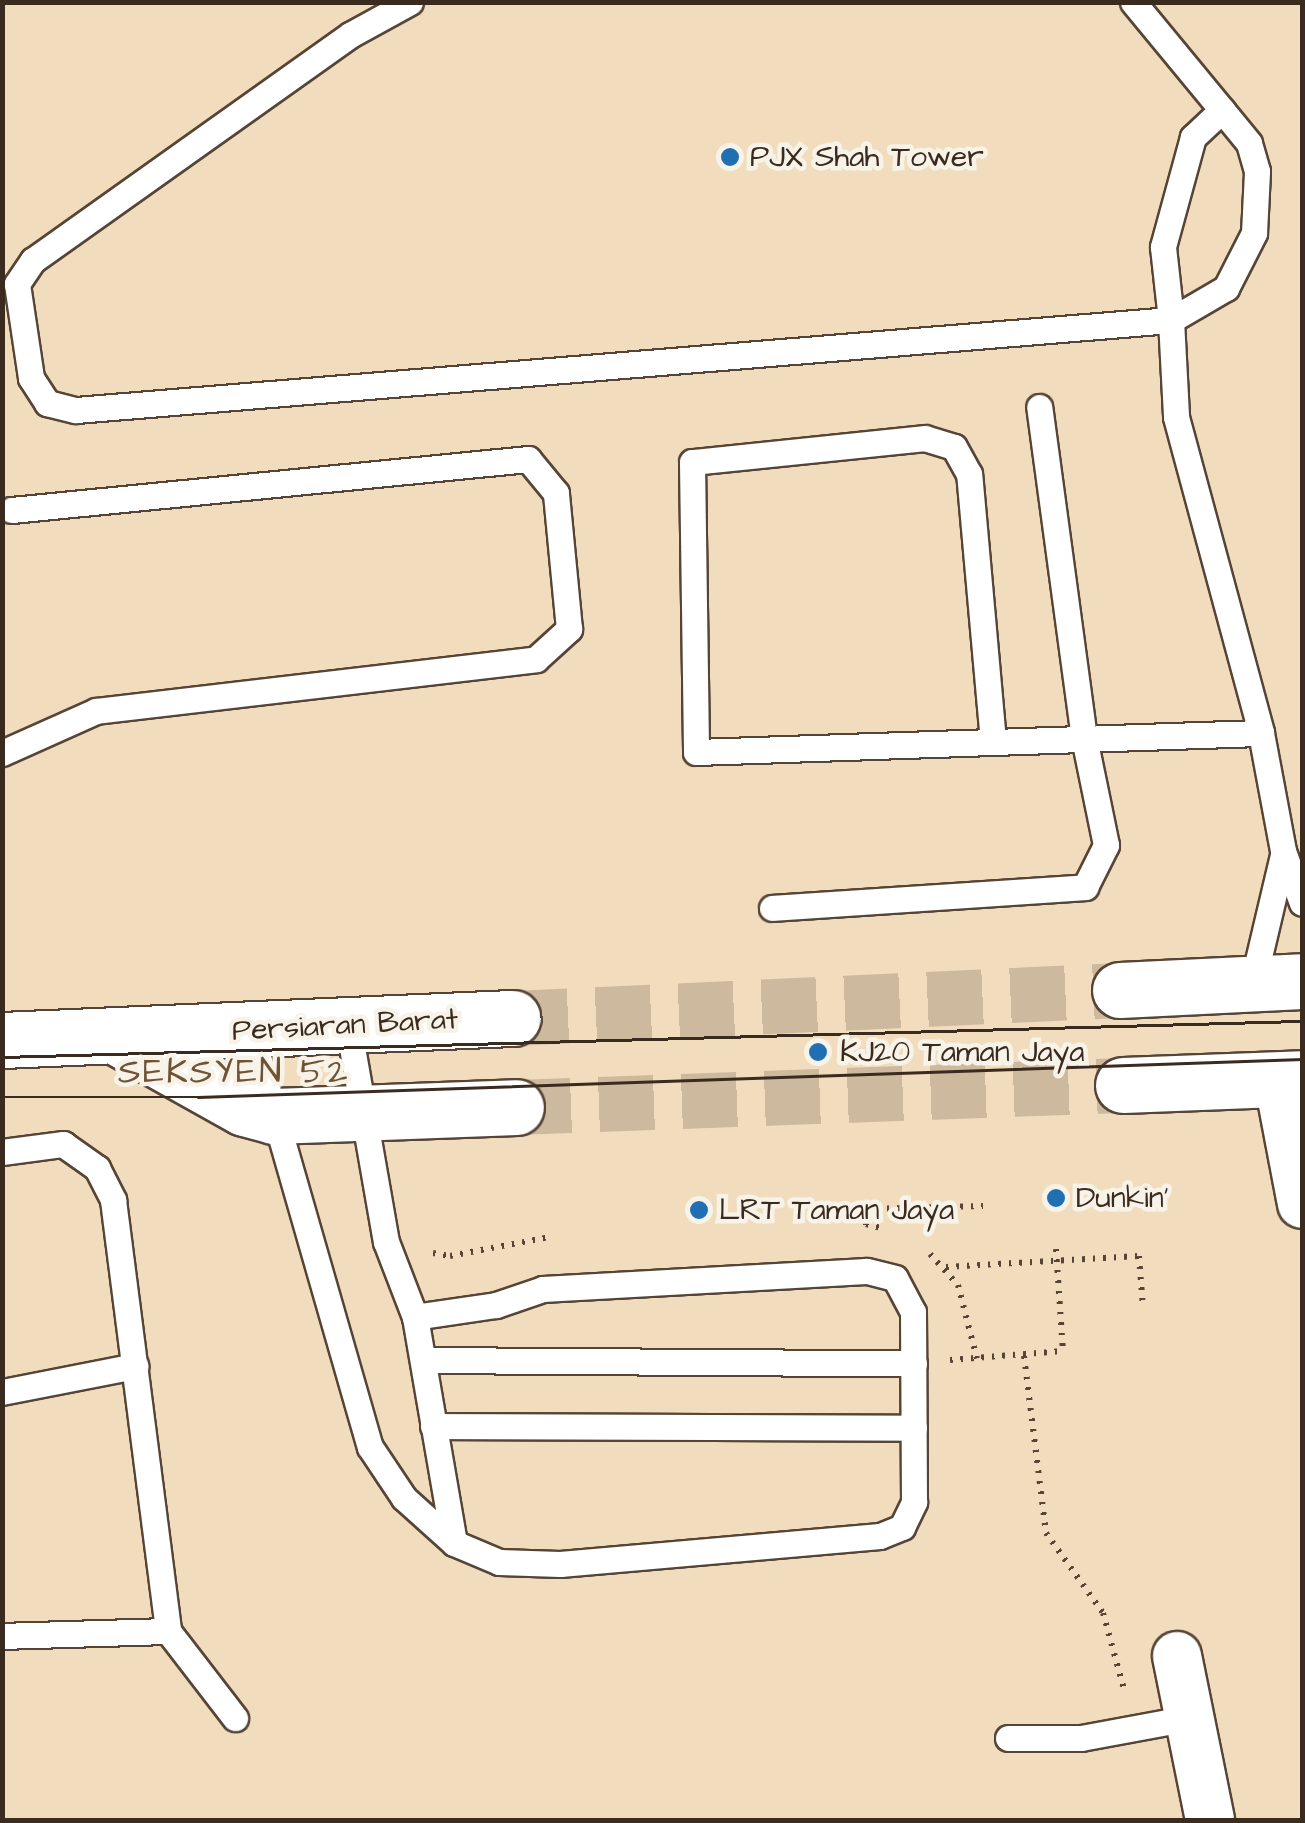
<!DOCTYPE html>
<html>
<head>
<meta charset="utf-8">
<style>
  body { margin:0 }
  #map { position:relative; width:1305px; height:1823px; overflow:hidden; background:#f1ddbe; font-family:"Architects Daughter",sans-serif }
  div>[style] { position:absolute }
  .tertiary-tunnel>* { height:55px; margin-top:-27.5px; transform-origin:0; background:repeating-linear-gradient(90deg,#cdb99e 0 55px,transparent 0 83px) }
  .path>* { height:6px; margin-top:-3px; transform-origin:0; background:repeating-linear-gradient(90deg,#564536 0 2.5px,transparent 0 10.5px) }
  .roads { filter:drop-shadow(2px 0 #564536) drop-shadow(-2px 0 #564536) drop-shadow(0 2px #564536) drop-shadow(0 -2px #564536) }
  .service>* { height:25px; margin:-12.5px; padding:0 12.5px; transform-origin:12.5px; border-radius:12.5px; background:#fff }
  .minor>* { height:48px; margin:-24px; padding:0 24px; transform-origin:24px; border-radius:24px; background:#fff }
  .tertiary>* { height:55px; margin:-27.5px; padding:0 27.5px; transform-origin:27.5px; border-radius:27.5px; background:#fff }
  .tram>* { height:2.5px; margin:-1.25px; padding:0 1.25px; transform-origin:1.25px; border-radius:1.25px; background:#3b2a1e }
  .path-bridge>* { height:6px; margin-top:-3px; transform-origin:0; background:repeating-linear-gradient(90deg,#564536 0 2.5px,transparent 0 10.5px) }
  .dots>* { width:28px; height:28px; translate:-50% -50%; box-sizing:border-box; border:5px solid #f7f3e8; border-radius:50% }
  span { translate:-50% -50%; white-space:nowrap; text-align:center; line-height:1.15; -webkit-text-stroke:9px #f7f3e8; paint-order:stroke }
  .poi-label { font-size:30px; color:#3b2a1e }
  .left { translate:0 -50%; text-align:left }
  .street-label { font-size:30px; color:#3b2a1e }
  .quarter-label { font-size:35px; color:#705335; letter-spacing:2.5px }
  .frame { position:absolute; inset:0; border:5px solid #3b2a1e; pointer-events:none }
</style>
</head>
<body>
<div id="map">
  <div class="tertiary-tunnel">
    <div style="left:513px;top:1018px;width:608px;rotate:-2.64deg"></div>
    <div style="left:516px;top:1107px;width:607px;rotate:-2.08deg"></div>
  </div>
  <div class="path">
    <div style="left:866px;top:1224px;width:20px;rotate:15deg"></div>
    <div style="left:866px;top:1225px;width:16px;rotate:-90deg"></div>
    <div style="left:866px;top:1209px;width:117px;rotate:-1.5deg"></div>
    <div style="left:433px;top:1253px;width:17px;rotate:10deg"></div>
    <div style="left:450px;top:1256px;width:102px;rotate:-10.8deg"></div>
    <div style="left:930px;top:1254px;width:42px;rotate:47.9deg"></div>
    <div style="left:958px;top:1285px;width:76px;rotate:75.6deg"></div>
    <div style="left:946px;top:1267px;width:193px;rotate:-3.3deg"></div>
    <div style="left:1139px;top:1256px;width:52px;rotate:85.6deg"></div>
    <div style="left:1024px;top:1356px;width:178px;rotate:82.9deg"></div>
    <div style="left:1046px;top:1533px;width:98px;rotate:54.5deg"></div>
    <div style="left:1103px;top:1613px;width:79px;rotate:74.6deg"></div>
    <div style="left:950px;top:1360px;width:113px;rotate:-4.6deg"></div>
  </div>
  <div class="roads">
    <div class="service">
      <div style="left:410px;top:2px;width:68px;rotate:151.2deg"></div>
      <div style="left:350px;top:35px;width:389px;rotate:144.6deg"></div>
      <div style="left:33px;top:260px;width:29px;rotate:124deg"></div>
      <div style="left:17px;top:284px;width:95px;rotate:81.5deg"></div>
      <div style="left:31px;top:378px;width:30px;rotate:57deg"></div>
      <div style="left:47px;top:403px;width:30px;rotate:14deg"></div>
      <div style="left:76px;top:410px;width:1099px;rotate:-4.7deg"></div>
      <div style="left:1171px;top:320px;width:64px;rotate:-30.2deg"></div>
      <div style="left:1226px;top:288px;width:62px;rotate:-63deg"></div>
      <div style="left:1254px;top:233px;width:62px;rotate:-87.2deg"></div>
      <div style="left:1257px;top:171px;width:29px;rotate:-106deg"></div>
      <div style="left:1249px;top:143px;width:43px;rotate:-129.3deg"></div>
      <div style="left:1222px;top:110px;width:40px;rotate:137deg"></div>
      <div style="left:1193px;top:137px;width:114px;rotate:105.3deg"></div>
      <div style="left:1163px;top:247px;width:73px;rotate:83.7deg"></div>
      <div style="left:1171px;top:320px;width:97px;rotate:87deg"></div>
      <div style="left:1176px;top:417px;width:327px;rotate:74.9deg"></div>
      <div style="left:1261px;top:733px;width:120px;rotate:79.4deg"></div>
      <div style="left:1283px;top:851px;width:55px;rotate:69.9deg"></div>
      <div style="left:1133px;top:2px;width:140px;rotate:50.5deg"></div>
      <div style="left:993px;top:741px;width:268px;rotate:-95.1deg"></div>
      <div style="left:969px;top:474px;width:31px;rotate:-119deg"></div>
      <div style="left:954px;top:447px;width:30px;rotate:-163deg"></div>
      <div style="left:925px;top:438px;width:234px;rotate:174.1deg"></div>
      <div style="left:692px;top:462px;width:290px;rotate:89.2deg"></div>
      <div style="left:696px;top:752px;width:565px;rotate:-1.93deg"></div>
      <div style="left:2px;top:753px;width:103px;rotate:-24.1deg"></div>
      <div style="left:96px;top:711px;width:443px;rotate:-6.7deg"></div>
      <div style="left:536px;top:659px;width:45px;rotate:-42.3deg"></div>
      <div style="left:569px;top:629px;width:137px;rotate:-95.5deg"></div>
      <div style="left:556px;top:493px;width:44px;rotate:-129.5deg"></div>
      <div style="left:528px;top:459px;width:519px;rotate:174.36deg"></div>
      <div style="left:772px;top:908px;width:314px;rotate:-3.8deg"></div>
      <div style="left:1085px;top:887px;width:47px;rotate:-63.4deg"></div>
      <div style="left:1106px;top:845px;width:109px;rotate:-101.6deg"></div>
      <div style="left:1084px;top:738px;width:334px;rotate:-97.7deg"></div>
      <div style="left:1253px;top:982px;width:130px;rotate:-76.7deg"></div>
      <div style="left:250px;top:1029px;width:435px;rotate:74deg"></div>
      <div style="left:370px;top:1447px;width:61px;rotate:56.3deg"></div>
      <div style="left:404px;top:1498px;width:67px;rotate:42deg"></div>
      <div style="left:454px;top:1543px;width:49px;rotate:22.9deg"></div>
      <div style="left:499px;top:1562px;width:61px;rotate:1.9deg"></div>
      <div style="left:560px;top:1564px;width:321px;rotate:-5deg"></div>
      <div style="left:880px;top:1536px;width:24px;rotate:-22deg"></div>
      <div style="left:902px;top:1527px;width:28px;rotate:-64deg"></div>
      <div style="left:914px;top:1502px;width:190px;rotate:-90.3deg"></div>
      <div style="left:913px;top:1312px;width:38px;rotate:-118deg"></div>
      <div style="left:895px;top:1278px;width:30px;rotate:-166deg"></div>
      <div style="left:866px;top:1271px;width:324px;rotate:176.8deg"></div>
      <div style="left:543px;top:1289px;width:50px;rotate:161.2deg"></div>
      <div style="left:496px;top:1305px;width:82px;rotate:171.6deg"></div>
      <div style="left:415px;top:1317px;width:80px;rotate:-111.1deg"></div>
      <div style="left:386px;top:1242px;width:220px;rotate:-99.9deg"></div>
      <div style="left:2px;top:1152px;width:62px;rotate:-7.5deg"></div>
      <div style="left:63px;top:1144px;width:42px;rotate:35.2deg"></div>
      <div style="left:97px;top:1168px;width:36px;rotate:63deg"></div>
      <div style="left:113px;top:1200px;width:434px;rotate:82.7deg"></div>
      <div style="left:168px;top:1631px;width:166px;rotate:178.3deg"></div>
      <div style="left:415px;top:1317px;width:229px;rotate:80.2deg"></div>
      <div style="left:423px;top:1360px;width:491px;rotate:0.4deg"></div>
      <div style="left:2px;top:1392px;width:136px;rotate:-11.1deg"></div>
      <div style="left:433px;top:1426px;width:481px;rotate:0.2deg"></div>
      <div style="left:168px;top:1631px;width:110px;rotate:52.4deg"></div>
      <div style="left:1008px;top:1738px;width:73px"></div>
      <div style="left:1081px;top:1738px;width:110px;rotate:-10.5deg"></div>
    </div>
    <div class="minor">
      <div style="left:1278px;top:1078px;width:128px;rotate:79.2deg"></div>
      <div style="left:1177px;top:1656px;width:167px;rotate:78.6deg"></div>
    </div>
    <div class="tertiary">
      <div style="left:1120px;top:990px;width:182px;rotate:-2.8deg"></div>
      <div style="left:117px;top:1037px;width:145px;rotate:29.2deg"></div>
      <div style="left:244px;top:1108px;width:31px;rotate:15deg"></div>
      <div style="left:274px;top:1116px;width:242px;rotate:-2.1deg"></div>
      <div style="left:2px;top:1040px;width:511px;rotate:-2.47deg"></div>
      <div style="left:1123px;top:1085px;width:179px;rotate:-2.2deg"></div>
    </div>
  </div>
  <div class="tram">
    <div style="left:2px;top:1057px;width:1300px;rotate:-1.59deg"></div>
    <div style="left:2px;top:1097px;width:196px"></div>
    <div style="left:198px;top:1097px;width:1105px;rotate:-1.97deg"></div>
  </div>
  <div class="path-bridge">
    <div style="left:1056px;top:1249px;width:102px;rotate:86.1deg"></div>
  </div>
  <div class="dots">
    <div style="left:730px;top:157px;background:#1f6fb2"></div>
    <div style="left:818px;top:1052px;background:#1f6fb2"></div>
    <div style="left:1056px;top:1198px;background:#1f6fb2"></div>
    <div style="left:699px;top:1210px;background:#1f6fb2"></div>
  </div>
  <div class="poi-label">
    <span class="left" style="left:750px;top:157px">PJX Shah Tower</span>
    <span class="left" style="left:840px;top:1052px">KJ20 Taman Jaya</span>
    <span class="left" style="left:1076px;top:1198px">Dunkin'</span>
    <span class="left" style="left:719px;top:1210px">LRT Taman Jaya</span>
  </div>
  <div class="street-label">
    <span style="left:345px;top:1025px;rotate:-3deg">Persiaran Barat</span>
  </div>
  <div class="quarter-label">
    <span style="left:234px;top:1072px">SEKSYEN 52</span>
  </div>
  <div class="frame"></div>
</div>
</body>
</html>
